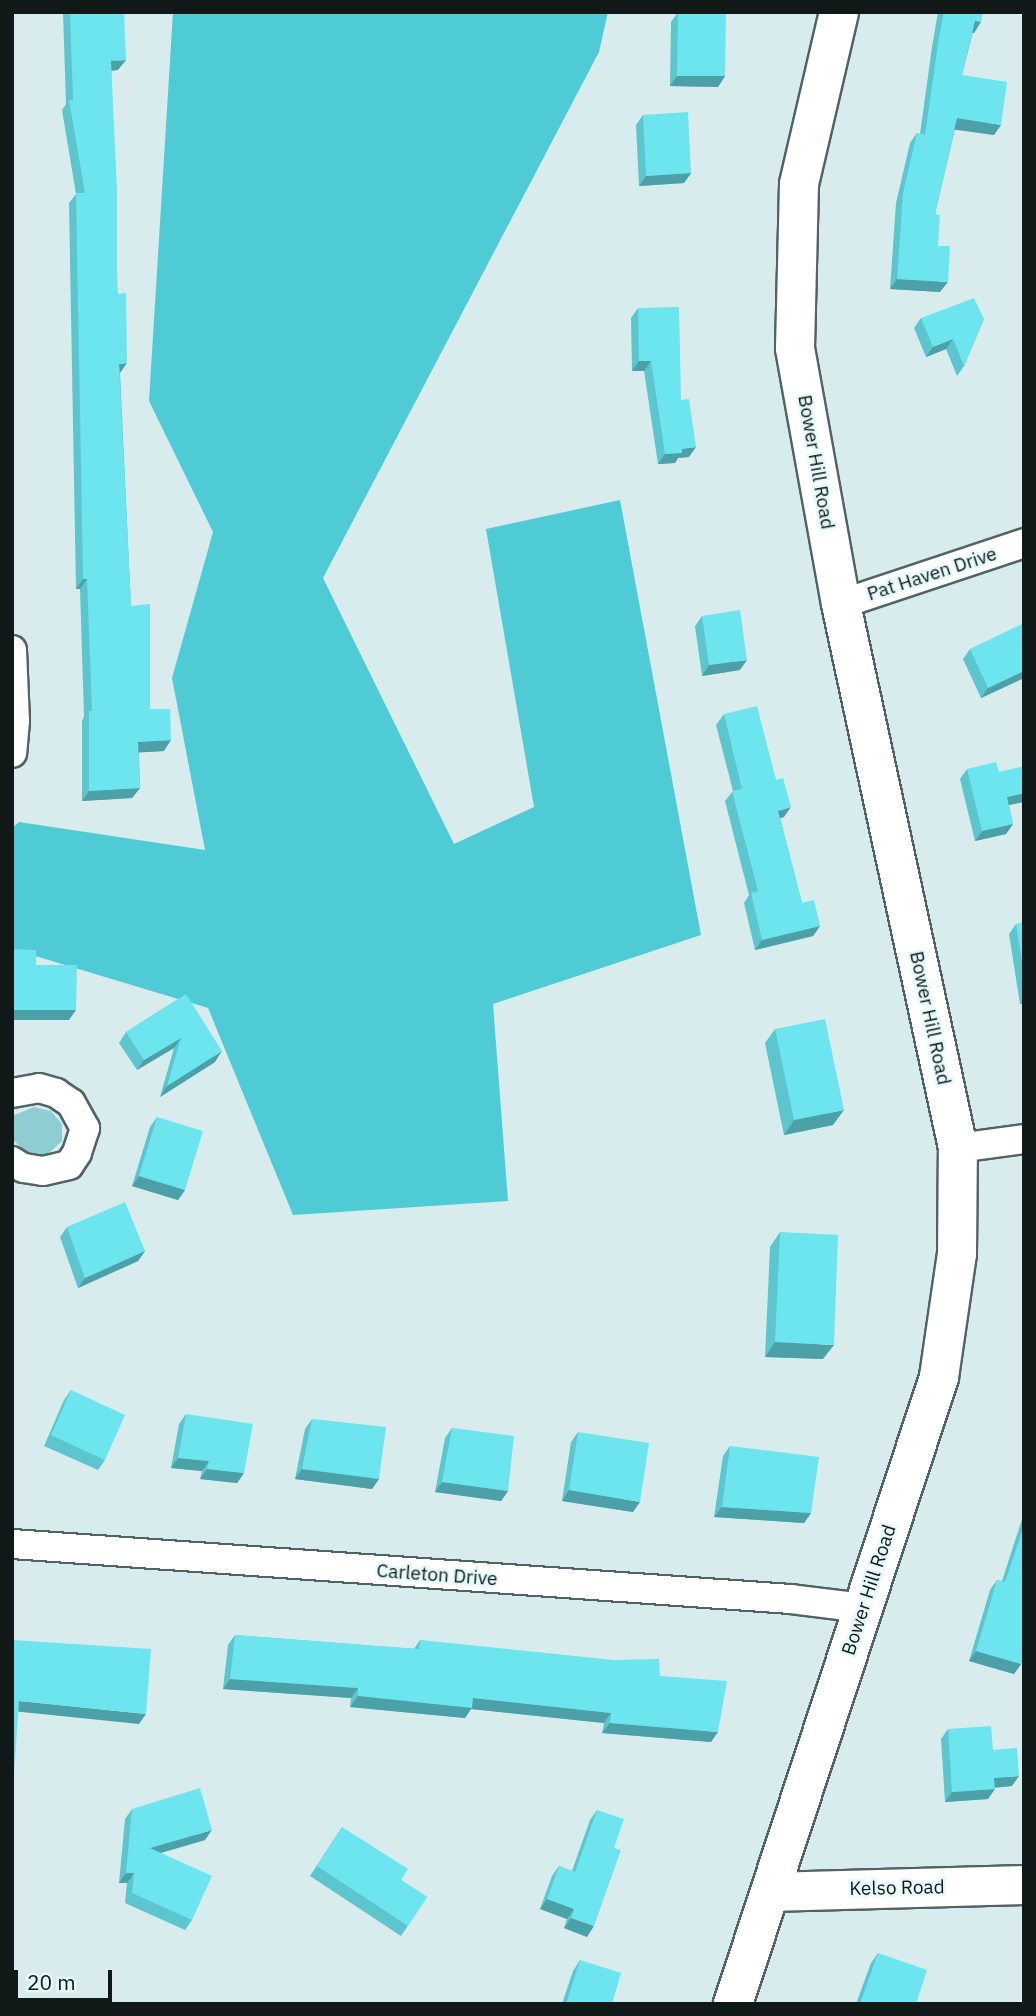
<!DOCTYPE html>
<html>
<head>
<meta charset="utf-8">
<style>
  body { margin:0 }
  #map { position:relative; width:1036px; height:2016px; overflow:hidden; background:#d8eced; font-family:"IBM Plex Sans",sans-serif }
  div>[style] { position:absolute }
  .green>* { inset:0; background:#8eced3 }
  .forest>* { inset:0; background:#4fcbd5 }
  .roads { filter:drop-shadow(2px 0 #526365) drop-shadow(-2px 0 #526365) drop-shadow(0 2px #526365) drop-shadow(0 -2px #526365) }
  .street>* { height:28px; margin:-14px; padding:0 14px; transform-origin:14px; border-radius:14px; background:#fff }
  .secondary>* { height:38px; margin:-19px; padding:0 19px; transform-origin:19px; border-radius:19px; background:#fff }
  .wall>* { inset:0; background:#5dc5ce }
  .shaded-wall>* { inset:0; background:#4ca0a7 }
  .building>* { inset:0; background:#6ce5ef }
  span { translate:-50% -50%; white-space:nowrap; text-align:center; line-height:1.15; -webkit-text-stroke:5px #e5f9fb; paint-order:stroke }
  .street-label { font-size:19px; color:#111818 }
  .frame { position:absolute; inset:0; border:14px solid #111818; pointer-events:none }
  .scale { position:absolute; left:14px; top:1970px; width:98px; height:32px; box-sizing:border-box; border:4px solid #111818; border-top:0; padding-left:9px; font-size:21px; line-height:24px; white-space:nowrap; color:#111818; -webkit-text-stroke:5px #e5f9fb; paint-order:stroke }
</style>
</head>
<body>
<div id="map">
  <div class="green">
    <div style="clip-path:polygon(34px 1107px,51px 1111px,62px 1124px,62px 1141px,47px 1155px,28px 1154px,12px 1139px,12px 1116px)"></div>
  </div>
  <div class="forest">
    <div style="clip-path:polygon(173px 12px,608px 12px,599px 52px,323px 578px,454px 844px,534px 807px,486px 529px,620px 500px,701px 935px,493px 1004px,508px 1201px,293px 1215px,208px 1008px,12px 949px,12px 828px,19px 822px,205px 850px,172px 678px,213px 532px,149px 401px)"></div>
  </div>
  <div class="roads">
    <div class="street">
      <div style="left:841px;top:604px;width:193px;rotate:-18.4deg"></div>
      <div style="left:12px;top:650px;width:71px;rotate:87.6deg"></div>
      <div style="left:15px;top:721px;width:32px;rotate:95deg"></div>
      <div style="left:12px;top:1093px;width:27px;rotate:-10deg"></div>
      <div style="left:39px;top:1088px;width:18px;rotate:16deg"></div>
      <div style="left:56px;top:1093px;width:18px;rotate:34deg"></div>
      <div style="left:71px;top:1103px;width:29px;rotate:61deg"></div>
      <div style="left:85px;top:1128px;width:26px;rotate:108deg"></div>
      <div style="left:77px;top:1153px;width:14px;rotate:124deg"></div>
      <div style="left:69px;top:1165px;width:27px;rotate:167deg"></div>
      <div style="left:43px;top:1171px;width:20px;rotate:-171deg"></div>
      <div style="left:23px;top:1168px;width:13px;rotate:-148deg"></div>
      <div style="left:958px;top:1148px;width:67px;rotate:-7.8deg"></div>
      <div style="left:12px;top:1544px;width:781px;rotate:4.04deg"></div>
      <div style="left:791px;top:1599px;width:73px;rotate:7.1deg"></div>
    </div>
    <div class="secondary">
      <div style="left:771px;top:1892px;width:253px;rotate:-1.6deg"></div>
      <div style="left:733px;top:2004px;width:660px;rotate:-71.81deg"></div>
      <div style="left:939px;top:1377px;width:124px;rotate:-81.7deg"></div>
      <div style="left:957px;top:1254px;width:106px;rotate:-89.5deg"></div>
      <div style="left:958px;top:1148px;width:556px;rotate:-102.14deg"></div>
      <div style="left:841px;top:604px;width:260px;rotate:-100.2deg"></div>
      <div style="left:795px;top:348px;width:164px;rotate:-88.6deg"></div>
      <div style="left:799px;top:184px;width:177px;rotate:-76.9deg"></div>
    </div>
  </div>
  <div class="wall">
    <div style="clip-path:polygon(63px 12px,124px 12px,118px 70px,111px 71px,120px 373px,131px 606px,150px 709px,164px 751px,139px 752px,140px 788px,132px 798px,82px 801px,82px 721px,84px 717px,80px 589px,76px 589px,69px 203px,76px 194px,62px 110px,66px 104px)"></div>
    <div style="clip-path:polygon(678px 12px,725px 76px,718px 87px,670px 86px,671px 22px)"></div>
    <div style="clip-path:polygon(938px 12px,983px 12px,974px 33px,973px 32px,962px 75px,994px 135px,955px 129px,935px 214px,940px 292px,890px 289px,896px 203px,910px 143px,917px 133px,920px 134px,932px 47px)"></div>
    <div style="clip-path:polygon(643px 115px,691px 173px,684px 183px,639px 186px,636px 125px)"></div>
    <div style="clip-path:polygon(638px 308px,681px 400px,689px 457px,678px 458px,675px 463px,658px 464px,644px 371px,632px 371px,631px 318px)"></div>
    <div style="clip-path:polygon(921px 318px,984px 319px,964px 366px,957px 376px,946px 349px,926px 357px,914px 328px)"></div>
    <div style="clip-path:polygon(702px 616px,740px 670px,702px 676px,695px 626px)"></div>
    <div style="clip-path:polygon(1024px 628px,1024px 678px,981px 698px,963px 659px,970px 649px)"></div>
    <div style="clip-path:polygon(724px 714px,784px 817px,780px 818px,802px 903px,820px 926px,813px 936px,755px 950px,744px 903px,749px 895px,725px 801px,733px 791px,716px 725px)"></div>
    <div style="clip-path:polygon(967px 769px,1009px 805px,1013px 824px,1006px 834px,975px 841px,960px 779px)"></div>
    <div style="clip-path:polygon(1024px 923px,1024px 1004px,1020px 1004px,1009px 934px,1016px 924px)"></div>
    <div style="clip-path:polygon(186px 994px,215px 1062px,160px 1097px,174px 1048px,137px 1070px,119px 1043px,126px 1032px)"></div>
    <div style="clip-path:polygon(775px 1029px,833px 1125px,784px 1135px,765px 1043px)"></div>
    <div style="clip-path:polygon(157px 1117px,185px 1190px,178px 1200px,132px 1186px,150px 1127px)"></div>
    <div style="clip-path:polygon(67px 1227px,145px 1251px,138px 1261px,78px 1288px,60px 1237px)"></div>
    <div style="clip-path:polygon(780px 1232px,823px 1359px,765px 1357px,770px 1247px)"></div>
    <div style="clip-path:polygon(71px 1390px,105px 1460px,98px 1470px,44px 1446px,64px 1400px)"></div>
    <div style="clip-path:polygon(186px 1414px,244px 1473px,237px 1483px,200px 1479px,202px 1471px,171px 1468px,179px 1424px)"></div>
    <div style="clip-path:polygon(312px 1419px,379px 1479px,372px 1489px,295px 1479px,305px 1429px)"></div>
    <div style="clip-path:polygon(452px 1428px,508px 1491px,501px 1501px,435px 1492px,445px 1438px)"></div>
    <div style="clip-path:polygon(578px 1432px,633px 1512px,562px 1501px,571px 1442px)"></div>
    <div style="clip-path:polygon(730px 1446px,811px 1513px,804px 1523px,714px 1517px,723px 1456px)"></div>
    <div style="clip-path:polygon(1024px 1513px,1024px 1653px,1021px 1664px,1014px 1674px,969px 1661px,990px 1590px,997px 1580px,1002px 1581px)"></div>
    <div style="clip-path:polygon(235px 1635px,414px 1649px,420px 1640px,660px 1676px,711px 1742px,602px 1733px,604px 1723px,471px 1709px,465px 1718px,350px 1707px,351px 1698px,223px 1689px,228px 1645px)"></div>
    <div style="clip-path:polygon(948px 1729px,993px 1750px,1012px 1786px,995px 1788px,988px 1799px,945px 1802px,941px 1739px)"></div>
    <div style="clip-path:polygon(132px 1809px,205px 1840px,161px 1853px,192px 1920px,185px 1930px,125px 1903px,127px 1883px,119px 1883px,125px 1819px)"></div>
    <div style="clip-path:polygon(597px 1810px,614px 1848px,587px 1937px,564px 1928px,567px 1919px,540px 1909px,552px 1876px,559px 1866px,572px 1871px,590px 1820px)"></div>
    <div style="clip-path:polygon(342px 1827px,401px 1880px,427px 1897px,401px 1936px,310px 1876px)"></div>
    <div style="clip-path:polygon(878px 1953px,916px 2004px,856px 2004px,871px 1963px)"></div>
    <div style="clip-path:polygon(580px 1960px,612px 2004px,562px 2004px,573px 1971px)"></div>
  </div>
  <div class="shaded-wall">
    <div style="clip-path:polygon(975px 21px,981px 22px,974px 33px,968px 31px)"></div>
    <div style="clip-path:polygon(126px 60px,118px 70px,104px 71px,111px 61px)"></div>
    <div style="clip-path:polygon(677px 76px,725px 76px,718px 87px,670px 86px)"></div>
    <div style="clip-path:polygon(957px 118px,1001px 125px,994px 135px,950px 129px)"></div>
    <div style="clip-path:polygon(691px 173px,684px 183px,639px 186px,646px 176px)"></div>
    <div style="clip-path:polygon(897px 279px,948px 282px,940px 292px,890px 289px)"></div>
    <div style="clip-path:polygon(953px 339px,946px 349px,926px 357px,933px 347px)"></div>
    <div style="clip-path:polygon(639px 361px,651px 361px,644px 371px,632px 371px)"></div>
    <div style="clip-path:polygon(127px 363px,120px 373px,119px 364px)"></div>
    <div style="clip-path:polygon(696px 447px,689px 457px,678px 458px,675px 463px,658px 464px,665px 454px,682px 449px)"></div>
    <div style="clip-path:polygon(83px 579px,87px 579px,80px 589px,76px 589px)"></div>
    <div style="clip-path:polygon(747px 660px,740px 670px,702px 676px,709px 665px)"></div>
    <div style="clip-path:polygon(1024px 671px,1024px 678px,981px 698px,988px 688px)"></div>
    <div style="clip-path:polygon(171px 740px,164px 751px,131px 753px,138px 742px)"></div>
    <div style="clip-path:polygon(140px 788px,132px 798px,82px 801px,89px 791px)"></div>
    <div style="clip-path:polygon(1024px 793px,1024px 802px,1000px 807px,1007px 797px)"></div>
    <div style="clip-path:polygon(791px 807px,784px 817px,771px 821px,778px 811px)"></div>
    <div style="clip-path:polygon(1013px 824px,1006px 834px,975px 841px,982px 831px)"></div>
    <div style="clip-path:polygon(820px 926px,813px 936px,755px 950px,762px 940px)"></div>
    <div style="clip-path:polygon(12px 1010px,76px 1010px,69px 1020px,12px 1020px)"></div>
    <div style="clip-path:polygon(181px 1038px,174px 1048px,137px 1070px,144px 1060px)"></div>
    <div style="clip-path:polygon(222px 1051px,215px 1062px,160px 1097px,167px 1086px)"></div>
    <div style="clip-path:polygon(844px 1110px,833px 1125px,784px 1135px,794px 1120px)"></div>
    <div style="clip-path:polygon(139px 1176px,185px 1190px,178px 1200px,132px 1186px)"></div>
    <div style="clip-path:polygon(145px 1251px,138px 1261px,78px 1288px,85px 1278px)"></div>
    <div style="clip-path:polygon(775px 1342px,834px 1345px,823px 1359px,765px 1357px)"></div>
    <div style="clip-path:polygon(178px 1458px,209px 1461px,202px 1471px,171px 1468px)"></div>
    <div style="clip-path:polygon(207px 1469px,244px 1473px,237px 1483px,200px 1479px)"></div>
    <div style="clip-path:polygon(302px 1469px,379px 1479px,372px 1489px,295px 1479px)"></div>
    <div style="clip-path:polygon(442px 1482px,508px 1491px,501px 1501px,435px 1492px)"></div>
    <div style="clip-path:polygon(569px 1490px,640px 1502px,633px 1512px,562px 1501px)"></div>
    <div style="clip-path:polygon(722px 1507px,811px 1513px,804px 1523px,714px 1517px)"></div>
    <div style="clip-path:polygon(976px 1651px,1021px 1664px,1014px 1674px,969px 1661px)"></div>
    <div style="clip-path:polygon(230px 1679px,358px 1688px,351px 1698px,223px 1689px)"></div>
    <div style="clip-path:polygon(358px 1696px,473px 1698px,611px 1713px,604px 1723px,471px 1709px,465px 1718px,350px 1707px)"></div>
    <div style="clip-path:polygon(19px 1701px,146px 1714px,139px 1724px,12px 1711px)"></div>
    <div style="clip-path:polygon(610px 1723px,718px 1732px,711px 1742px,602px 1733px)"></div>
    <div style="clip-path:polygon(1019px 1776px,1012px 1786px,987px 1788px,994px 1778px)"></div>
    <div style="clip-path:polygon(995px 1789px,988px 1799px,945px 1802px,952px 1792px)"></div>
    <div style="clip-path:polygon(212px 1830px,205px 1840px,143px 1858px,150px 1848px)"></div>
    <div style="clip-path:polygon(126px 1873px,134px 1873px,127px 1883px,119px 1883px)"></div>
    <div style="clip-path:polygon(547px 1899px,574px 1909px,567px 1919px,540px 1909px)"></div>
    <div style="clip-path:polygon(571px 1918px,594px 1926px,587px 1937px,564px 1928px)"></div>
  </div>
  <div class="building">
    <div style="clip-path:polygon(70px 12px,124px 12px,126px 60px,111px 61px,117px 191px,117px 294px,126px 293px,127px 363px,119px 364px,131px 606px,150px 604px,150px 709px,170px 709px,171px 740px,138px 742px,140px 788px,89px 791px,89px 711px,92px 711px,87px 579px,83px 579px,76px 193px,85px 193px,69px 100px,73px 100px)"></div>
    <div style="clip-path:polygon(678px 12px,726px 12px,725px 76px,677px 76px)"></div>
    <div style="clip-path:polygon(944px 12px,983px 12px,981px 22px,975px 21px,962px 75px,1007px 82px,1001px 125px,957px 118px,935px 214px,940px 215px,938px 246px,950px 246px,948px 282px,897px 279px,903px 193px,917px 133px,925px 135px,939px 37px)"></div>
    <div style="clip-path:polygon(688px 112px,691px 173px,646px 176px,643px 115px)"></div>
    <div style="clip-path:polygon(974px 298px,984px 319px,964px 366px,953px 339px,933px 347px,921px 318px)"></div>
    <div style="clip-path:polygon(679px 307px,681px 400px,689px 399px,696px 447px,682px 449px,682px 453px,665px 454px,651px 361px,639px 361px,638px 308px)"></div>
    <div style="clip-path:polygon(740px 610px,747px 660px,709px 665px,702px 616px)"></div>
    <div style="clip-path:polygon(1022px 624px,1024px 628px,1024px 671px,988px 688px,970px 649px)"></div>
    <div style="clip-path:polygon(757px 706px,776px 780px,783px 778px,791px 807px,778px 811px,802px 903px,814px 900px,820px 926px,762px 940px,751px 893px,758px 891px,732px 791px,742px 789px,724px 714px)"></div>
    <div style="clip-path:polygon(996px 762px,999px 772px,1024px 766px,1024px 793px,1007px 797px,1013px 824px,982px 831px,967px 769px)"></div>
    <div style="clip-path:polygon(1024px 923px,1024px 974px,1016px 924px)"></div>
    <div style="clip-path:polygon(12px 949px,36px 950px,36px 965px,77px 965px,76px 1010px,12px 1010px)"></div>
    <div style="clip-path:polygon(186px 994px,222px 1051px,167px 1086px,181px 1038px,144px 1060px,126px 1032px)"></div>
    <div style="clip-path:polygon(825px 1019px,844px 1110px,794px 1120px,775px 1029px)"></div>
    <div style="clip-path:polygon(157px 1117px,203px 1131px,185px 1190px,139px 1176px)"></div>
    <div style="clip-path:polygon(125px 1202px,145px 1251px,85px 1278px,67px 1227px)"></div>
    <div style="clip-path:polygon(780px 1232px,838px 1235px,834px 1345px,775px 1342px)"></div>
    <div style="clip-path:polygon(71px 1390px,125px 1415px,105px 1460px,51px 1435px)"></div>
    <div style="clip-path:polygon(186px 1414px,253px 1424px,244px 1473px,207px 1469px,209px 1461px,178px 1458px)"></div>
    <div style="clip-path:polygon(312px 1419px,386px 1427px,379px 1479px,302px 1469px)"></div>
    <div style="clip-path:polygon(452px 1428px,514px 1436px,508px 1491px,442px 1482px)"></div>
    <div style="clip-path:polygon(578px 1432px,649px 1443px,640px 1502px,569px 1490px)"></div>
    <div style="clip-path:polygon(730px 1446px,819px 1457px,811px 1513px,722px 1507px)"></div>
    <div style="clip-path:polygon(1024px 1525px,1024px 1653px,1021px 1664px,976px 1651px,997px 1580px,1005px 1582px)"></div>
    <div style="clip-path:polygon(235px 1635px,419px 1649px,420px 1640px,614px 1660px,659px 1659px,660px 1676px,727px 1681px,718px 1732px,610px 1723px,611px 1713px,473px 1698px,472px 1708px,358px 1696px,358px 1688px,230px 1679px)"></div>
    <div style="clip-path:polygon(12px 1640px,151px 1649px,146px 1714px,19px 1701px,14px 1774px,12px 1773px)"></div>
    <div style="clip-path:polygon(991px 1726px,993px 1750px,1017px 1748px,1019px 1776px,994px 1778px,995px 1789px,952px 1792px,948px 1729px)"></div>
    <div style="clip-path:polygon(200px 1788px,212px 1830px,150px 1848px,212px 1876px,192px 1920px,132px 1893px,134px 1873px,126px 1873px,132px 1809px)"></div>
    <div style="clip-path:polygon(597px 1810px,624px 1819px,614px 1848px,621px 1850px,594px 1926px,571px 1918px,574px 1909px,547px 1899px,559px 1866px,575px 1872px)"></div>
    <div style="clip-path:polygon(342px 1827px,408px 1869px,401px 1880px,427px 1897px,408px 1926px,317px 1866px)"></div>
    <div style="clip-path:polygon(878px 1953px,927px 1970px,916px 2004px,860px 2004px)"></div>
    <div style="clip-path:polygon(580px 1960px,621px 1973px,612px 2004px,566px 2004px)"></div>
  </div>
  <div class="street-label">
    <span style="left:816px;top:462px;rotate:80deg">Bower Hill Road</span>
    <span style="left:932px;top:574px;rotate:-18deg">Pat Haven Drive</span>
    <span style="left:930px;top:1018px;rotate:78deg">Bower Hill Road</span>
    <span style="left:437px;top:1575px;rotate:4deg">Carleton Drive</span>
    <span style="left:869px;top:1590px;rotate:-72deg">Bower Hill Road</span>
    <span style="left:897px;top:1888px;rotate:-1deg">Kelso Road</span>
  </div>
  <div class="frame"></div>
  <div class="scale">20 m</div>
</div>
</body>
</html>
